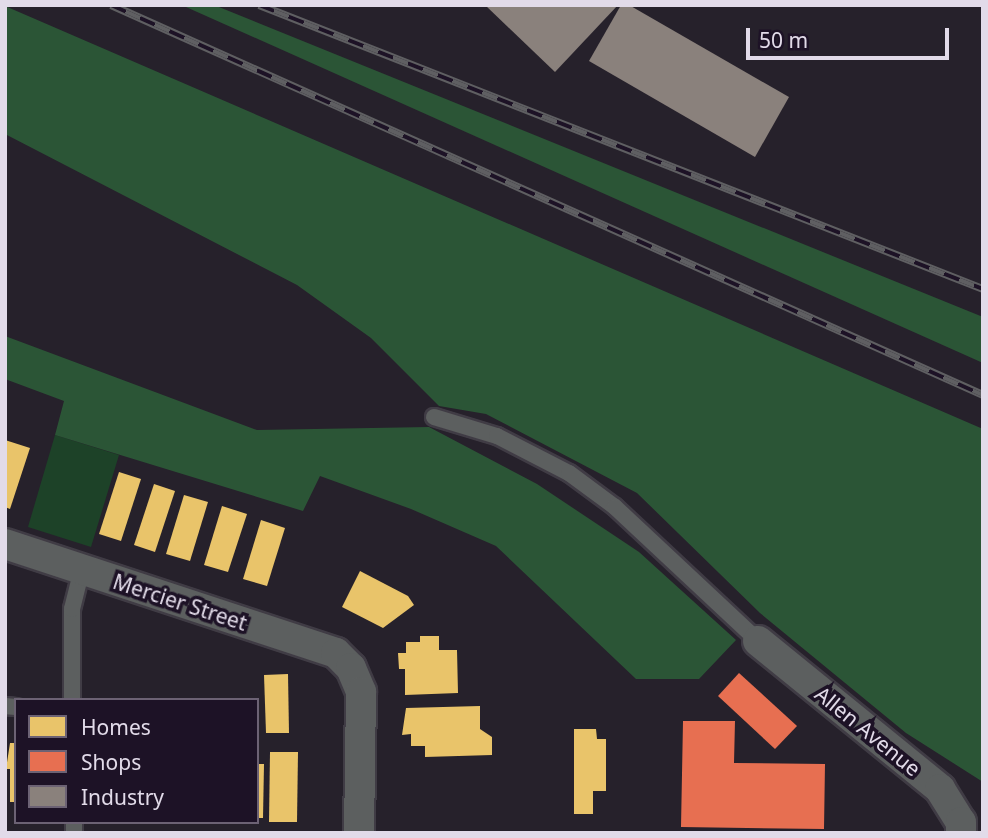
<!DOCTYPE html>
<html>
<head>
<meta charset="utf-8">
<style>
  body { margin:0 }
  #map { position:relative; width:988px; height:838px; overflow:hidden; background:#26212b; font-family:"Noto Sans",sans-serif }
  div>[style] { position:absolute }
  .green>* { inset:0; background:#1d4228 }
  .forest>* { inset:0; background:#2b5536 }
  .homes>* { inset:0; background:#e9c46a }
  .shops>* { inset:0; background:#e76f51 }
  .industry>* { inset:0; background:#8a817c }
  .roads { filter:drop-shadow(2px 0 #403c45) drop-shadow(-2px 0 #403c45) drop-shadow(0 2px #403c45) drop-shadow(0 -2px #403c45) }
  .lane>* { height:16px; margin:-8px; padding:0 8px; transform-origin:8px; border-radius:8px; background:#5c5f5f }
  .street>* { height:30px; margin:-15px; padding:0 15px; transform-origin:15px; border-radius:15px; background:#5c5f5f }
  .rail>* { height:8px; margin-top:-4px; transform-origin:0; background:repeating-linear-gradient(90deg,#1d1226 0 16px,#5f5f62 0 32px); box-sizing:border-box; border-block:2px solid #5f5f62 }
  span { translate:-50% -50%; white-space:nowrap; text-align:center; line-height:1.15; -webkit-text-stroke:7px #1d1226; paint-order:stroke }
  .street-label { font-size:21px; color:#e2dbe9 }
  .frame { position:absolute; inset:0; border:7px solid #e2dbe9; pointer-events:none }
  .legend { position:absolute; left:14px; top:698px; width:245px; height:126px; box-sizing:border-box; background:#1d1226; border:2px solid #6c6274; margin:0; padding:9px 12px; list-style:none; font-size:21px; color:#e2dbe9 }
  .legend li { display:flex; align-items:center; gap:14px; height:35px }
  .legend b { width:35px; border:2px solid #6c6274 }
  .scale { position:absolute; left:746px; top:28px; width:203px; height:32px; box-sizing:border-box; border:4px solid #e2dbe9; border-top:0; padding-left:9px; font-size:21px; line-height:24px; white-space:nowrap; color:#e2dbe9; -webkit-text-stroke:5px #1d1226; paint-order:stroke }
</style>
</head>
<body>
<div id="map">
  <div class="green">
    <div style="clip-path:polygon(55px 435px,119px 455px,91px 547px,28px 527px)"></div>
  </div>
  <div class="forest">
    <div style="clip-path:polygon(214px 5px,983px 317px,983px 363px,186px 7px)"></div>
    <div style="clip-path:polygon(5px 6px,983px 429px,983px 782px,906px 733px,760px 613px,637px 493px,486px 414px,439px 406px,371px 338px,297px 285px,5px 134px)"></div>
    <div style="clip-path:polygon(5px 336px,257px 430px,429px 427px,537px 484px,639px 552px,736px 640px,699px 679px,636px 679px,496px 546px,411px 509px,320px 476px,303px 511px,55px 435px,64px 401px,5px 379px)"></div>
  </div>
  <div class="homes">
    <div style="clip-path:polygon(5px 440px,30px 448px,10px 509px,5px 507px)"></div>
    <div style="clip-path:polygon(119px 472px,141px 479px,121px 541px,99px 534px)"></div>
    <div style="clip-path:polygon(154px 484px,175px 491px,155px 552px,134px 545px)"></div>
    <div style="clip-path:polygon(184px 495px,208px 502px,190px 561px,166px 554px)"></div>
    <div style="clip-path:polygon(222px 506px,247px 514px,228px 572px,204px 565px)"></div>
    <div style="clip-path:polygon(261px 520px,285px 528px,267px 586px,243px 579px)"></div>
    <div style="clip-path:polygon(360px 571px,408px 596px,414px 605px,383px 628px,342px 607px)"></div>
    <div style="clip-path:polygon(420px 636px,439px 636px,439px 650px,457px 650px,458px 693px,405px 695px,405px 669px,399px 669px,398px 653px,406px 653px,406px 642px,420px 642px)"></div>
    <div style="clip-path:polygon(288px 674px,289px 733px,266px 733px,264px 675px)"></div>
    <div style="clip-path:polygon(480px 706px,480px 729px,492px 737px,492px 755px,425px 757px,425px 746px,411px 746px,411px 734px,402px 735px,406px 708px)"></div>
    <div style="clip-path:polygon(574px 729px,596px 729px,597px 739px,606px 739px,606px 791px,593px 791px,593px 814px,574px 814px)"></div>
    <div style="clip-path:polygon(10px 743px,16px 743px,16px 802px,10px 802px,10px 769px,6px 769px)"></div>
    <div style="clip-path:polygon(270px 752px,298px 752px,297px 822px,269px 822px)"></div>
    <div style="clip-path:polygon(257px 764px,264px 764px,263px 818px,257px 818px)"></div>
  </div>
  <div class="shops">
    <div style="clip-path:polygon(739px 673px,797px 726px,775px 749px,718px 696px)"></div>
    <div style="clip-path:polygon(683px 721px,735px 721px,734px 763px,825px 764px,824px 829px,681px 827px)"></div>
  </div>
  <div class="industry">
    <div style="clip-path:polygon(485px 5px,618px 5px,555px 72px)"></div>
    <div style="clip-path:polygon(621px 5px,629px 5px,789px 97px,755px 157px,589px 61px)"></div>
  </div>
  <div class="roads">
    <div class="lane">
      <div style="left:434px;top:417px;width:66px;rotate:16.8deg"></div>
      <div style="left:497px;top:436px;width:81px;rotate:27.2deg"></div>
      <div style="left:569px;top:473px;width:57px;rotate:36.5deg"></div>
      <div style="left:615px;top:507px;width:196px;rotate:43.1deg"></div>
      <div style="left:72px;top:700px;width:91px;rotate:-90deg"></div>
      <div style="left:72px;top:609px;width:41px;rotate:-76deg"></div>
      <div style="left:5px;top:706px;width:11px;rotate:5deg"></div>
      <div style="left:74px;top:822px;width:11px;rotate:90deg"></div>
    </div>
    <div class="street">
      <div style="left:5px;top:544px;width:348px;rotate:18.2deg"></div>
      <div style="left:336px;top:653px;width:21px;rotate:45deg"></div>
      <div style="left:351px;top:668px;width:26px;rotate:67deg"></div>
      <div style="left:361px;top:692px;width:141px;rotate:90.8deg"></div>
      <div style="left:758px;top:641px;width:235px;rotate:39.1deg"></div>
      <div style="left:940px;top:789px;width:39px;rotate:58deg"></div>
      <div style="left:961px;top:822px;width:11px;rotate:90deg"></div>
    </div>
  </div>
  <div class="rail">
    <div style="left:111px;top:5px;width:955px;rotate:24.1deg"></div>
    <div style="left:259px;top:5px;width:778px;rotate:21.42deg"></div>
  </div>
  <div class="street-label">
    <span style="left:180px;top:602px;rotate:18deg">Mercier Street</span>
    <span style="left:868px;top:731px;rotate:39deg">Allen Avenue</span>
  </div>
  <div class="frame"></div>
  <ul class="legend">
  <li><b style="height:19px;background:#e9c46a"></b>Homes</li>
  <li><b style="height:19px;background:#e76f51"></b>Shops</li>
  <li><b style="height:19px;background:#8a817c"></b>Industry</li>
  </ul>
  <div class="scale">50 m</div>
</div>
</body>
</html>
